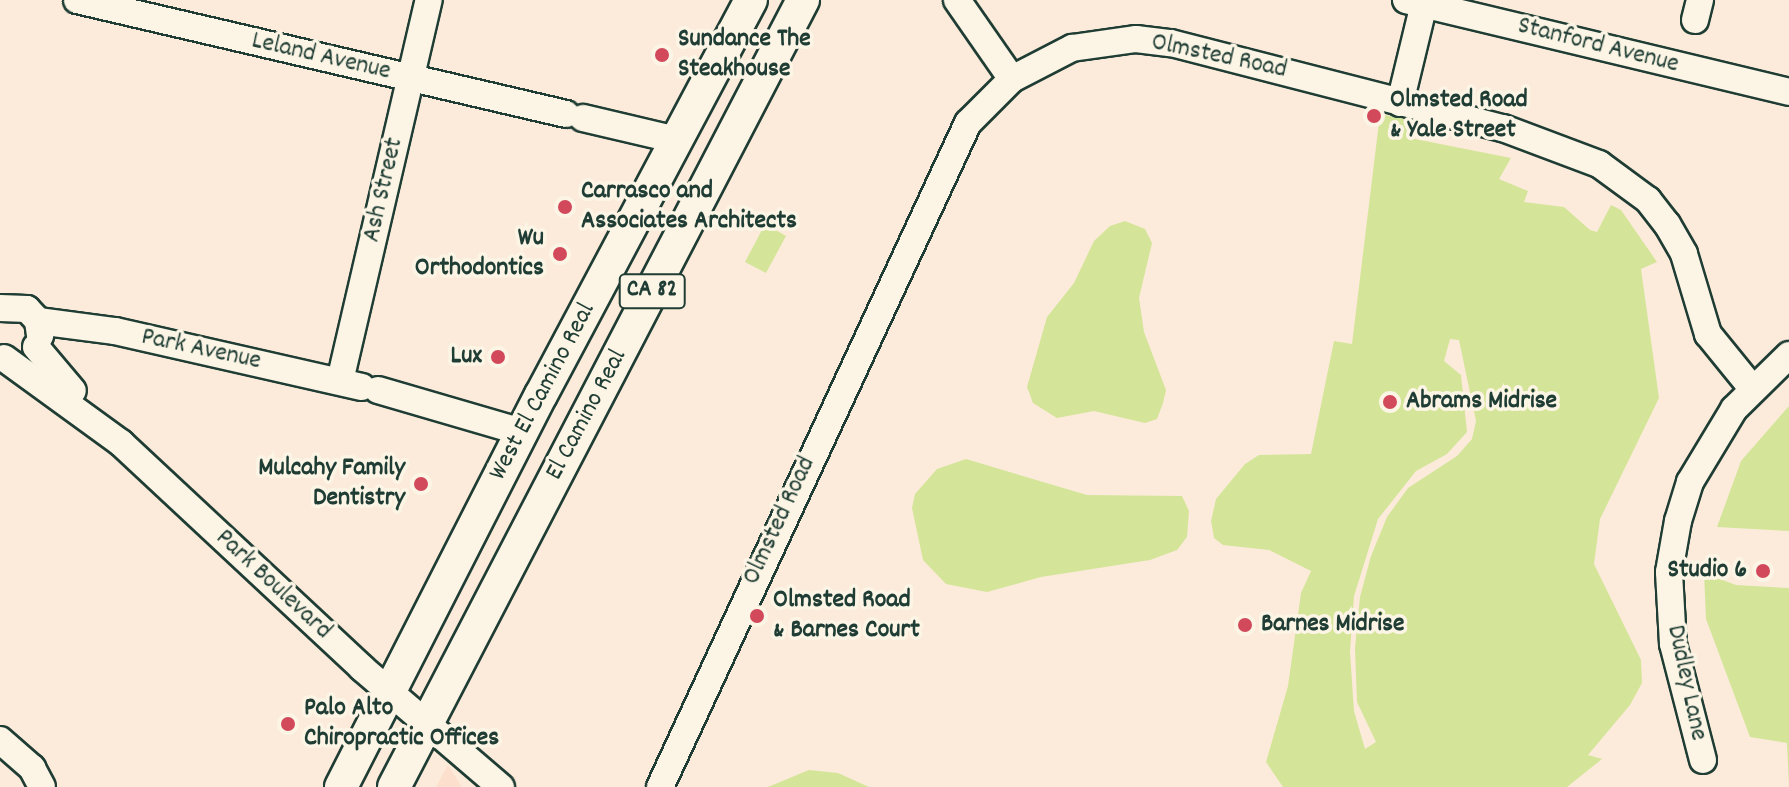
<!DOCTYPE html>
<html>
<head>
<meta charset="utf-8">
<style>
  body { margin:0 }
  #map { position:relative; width:1789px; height:787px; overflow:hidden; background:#fcebda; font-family:Dekko,sans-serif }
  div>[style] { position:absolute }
  .built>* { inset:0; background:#fce0cd }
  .green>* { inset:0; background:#d4e599 }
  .roads { filter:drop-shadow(2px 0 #1f3d34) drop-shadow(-2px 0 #1f3d34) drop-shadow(0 2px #1f3d34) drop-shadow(0 -2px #1f3d34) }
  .minor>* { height:26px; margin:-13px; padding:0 13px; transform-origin:13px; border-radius:13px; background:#fcf5e5 }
  .major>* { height:32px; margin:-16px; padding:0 16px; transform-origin:16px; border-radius:16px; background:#fcf5e5 }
  .dots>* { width:22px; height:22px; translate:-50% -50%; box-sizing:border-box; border:4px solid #fcf5e5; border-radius:50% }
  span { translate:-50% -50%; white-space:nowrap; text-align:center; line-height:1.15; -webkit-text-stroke:7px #fcf5e5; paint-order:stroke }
  .shield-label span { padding:2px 6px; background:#fcf5e5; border:2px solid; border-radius:6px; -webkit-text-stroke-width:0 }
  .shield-label { font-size:24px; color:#1f3d34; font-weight:700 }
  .poi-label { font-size:26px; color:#1f3d34; font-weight:700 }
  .left { translate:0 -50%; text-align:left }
  .right { translate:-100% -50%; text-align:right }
  .street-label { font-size:26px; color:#1f3d34 }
</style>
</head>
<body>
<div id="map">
  <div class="built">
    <div style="clip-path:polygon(448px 765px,462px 787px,436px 787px)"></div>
  </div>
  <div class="green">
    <div style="clip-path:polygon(evenodd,1380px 114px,1409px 120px,1410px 138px,1511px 158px,1499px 179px,1528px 191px,1524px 202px,1564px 207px,1590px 230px,1597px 232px,1611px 205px,1621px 210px,1657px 262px,1641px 269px,1659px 398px,1600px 519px,1594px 564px,1641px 660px,1642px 683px,1630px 705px,1588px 755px,1602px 759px,1567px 787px,1283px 787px,1266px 762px,1288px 686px,1301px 593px,1311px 571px,1269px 550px,1223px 545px,1214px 538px,1211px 521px,1216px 499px,1245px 464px,1259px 455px,1311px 454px,1334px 341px,1352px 344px,1380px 114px,1450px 339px,1459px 340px,1476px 421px,1472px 439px,1457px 456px,1408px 488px,1387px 517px,1371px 556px,1360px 597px,1355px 648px,1357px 702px,1376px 742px,1365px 749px,1354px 711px,1350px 652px,1354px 596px,1378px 519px,1416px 471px,1447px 454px,1467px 432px,1461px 375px,1444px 361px,1450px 339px)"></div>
    <div style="clip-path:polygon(1125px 221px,1145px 229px,1152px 243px,1139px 298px,1144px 332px,1166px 390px,1163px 403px,1157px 419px,1145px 423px,1094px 411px,1057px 418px,1033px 403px,1027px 387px,1047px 317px,1074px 283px,1094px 241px,1110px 226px)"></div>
    <div style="clip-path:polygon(765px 224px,786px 236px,766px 273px,745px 262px)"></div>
    <div style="clip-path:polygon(1789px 406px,1789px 531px,1717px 527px,1741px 461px)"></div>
    <div style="clip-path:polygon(966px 459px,1087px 495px,1182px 496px,1189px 511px,1187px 537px,1177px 550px,1150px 560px,1041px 577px,987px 592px,946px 584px,923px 560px,912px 508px,915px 494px,937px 469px)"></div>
    <div style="clip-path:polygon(1704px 573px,1736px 585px,1789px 588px,1789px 787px,1787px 743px,1750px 737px,1706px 619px)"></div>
    <div style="clip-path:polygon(809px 770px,838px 773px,869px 787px,768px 787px)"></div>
  </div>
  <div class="roads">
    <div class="minor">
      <div style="left:77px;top:0;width:502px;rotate:13.12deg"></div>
      <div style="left:957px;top:0;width:96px;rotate:55.2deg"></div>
      <div style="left:1406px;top:0;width:394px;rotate:13.5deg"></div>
      <div style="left:1695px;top:20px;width:21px;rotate:-76deg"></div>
      <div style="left:1400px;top:103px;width:106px;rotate:-76.4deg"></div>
      <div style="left:583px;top:118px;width:97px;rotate:13.2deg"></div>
      <div style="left:0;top:308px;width:27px;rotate:2deg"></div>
      <div style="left:27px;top:309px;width:16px;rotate:47deg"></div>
      <div style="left:38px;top:321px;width:15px;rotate:82deg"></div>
      <div style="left:38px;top:321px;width:78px;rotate:7.4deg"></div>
      <div style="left:115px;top:331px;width:253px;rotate:12.8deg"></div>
      <div style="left:36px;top:347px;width:57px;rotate:49.9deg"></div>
      <div style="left:4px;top:358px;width:145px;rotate:36deg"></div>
      <div style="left:121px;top:443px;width:330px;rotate:43deg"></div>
      <div style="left:362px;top:668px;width:183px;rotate:40.6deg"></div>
      <div style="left:340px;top:381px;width:391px;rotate:-76.9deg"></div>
      <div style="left:378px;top:390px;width:150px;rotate:16.3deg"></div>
      <div style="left:0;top:740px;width:43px;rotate:41.2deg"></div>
      <div style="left:32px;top:768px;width:21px;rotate:62deg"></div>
      <div style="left:1703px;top:760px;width:120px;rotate:-104.5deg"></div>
      <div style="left:1673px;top:644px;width:72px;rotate:-93.2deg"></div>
      <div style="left:1669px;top:572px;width:52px;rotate:-80deg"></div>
      <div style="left:1678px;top:521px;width:41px;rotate:-72.9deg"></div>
      <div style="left:1690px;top:482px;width:85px;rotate:-58.9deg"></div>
      <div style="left:1734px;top:409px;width:77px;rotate:-44.5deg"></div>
      <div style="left:660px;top:787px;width:732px;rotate:-65.12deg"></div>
      <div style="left:968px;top:123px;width:62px;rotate:-45deg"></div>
      <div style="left:1012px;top:79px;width:68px;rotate:-27.3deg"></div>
      <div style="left:1072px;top:48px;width:65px;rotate:-8deg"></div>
      <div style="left:1136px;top:39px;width:35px;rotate:7deg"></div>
      <div style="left:1171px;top:43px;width:343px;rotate:14.4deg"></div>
      <div style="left:1503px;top:128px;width:103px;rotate:20.6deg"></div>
      <div style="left:1599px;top:164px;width:61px;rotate:36.3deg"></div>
      <div style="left:1648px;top:200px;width:31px;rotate:52deg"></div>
      <div style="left:1667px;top:224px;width:34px;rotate:60deg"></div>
      <div style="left:1684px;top:254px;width:84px;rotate:73.3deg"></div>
      <div style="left:1708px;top:334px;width:68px;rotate:50.9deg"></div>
    </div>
    <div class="major">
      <div style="left:341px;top:787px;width:440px;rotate:-63deg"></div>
      <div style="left:541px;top:395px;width:447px;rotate:-62deg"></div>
      <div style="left:394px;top:787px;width:887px;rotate:-62.54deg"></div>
    </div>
  </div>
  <div class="dots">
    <div style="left:662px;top:55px;background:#d1495b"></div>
    <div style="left:1374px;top:116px;background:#d1495b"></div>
    <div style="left:565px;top:207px;background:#d1495b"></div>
    <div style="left:560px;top:254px;background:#d1495b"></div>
    <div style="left:498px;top:357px;background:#d1495b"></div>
    <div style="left:1390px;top:402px;background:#d1495b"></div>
    <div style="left:421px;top:484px;background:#d1495b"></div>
    <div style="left:1763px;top:571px;background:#d1495b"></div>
    <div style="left:757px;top:616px;background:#d1495b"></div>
    <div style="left:1245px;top:625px;background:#d1495b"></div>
    <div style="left:288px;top:724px;background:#d1495b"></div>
  </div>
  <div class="shield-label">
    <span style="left:652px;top:291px">CA 82</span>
  </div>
  <div class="poi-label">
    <span class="left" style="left:678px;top:55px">Sundance The<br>Steakhouse</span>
    <span class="left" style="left:1390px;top:116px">Olmsted Road<br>&amp; Yale Street</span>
    <span class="left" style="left:581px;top:207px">Carrasco and<br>Associates Architects</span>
    <span class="right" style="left:544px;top:254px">Wu<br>Orthodontics</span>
    <span class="right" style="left:482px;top:357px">Lux</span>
    <span class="left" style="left:1406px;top:402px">Abrams Midrise</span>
    <span class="right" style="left:405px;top:484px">Mulcahy Family<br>Dentistry</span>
    <span class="right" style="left:1747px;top:571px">Studio 6</span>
    <span class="left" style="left:773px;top:616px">Olmsted Road<br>&amp; Barnes Court</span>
    <span class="left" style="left:1261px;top:625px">Barnes Midrise</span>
    <span class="left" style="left:304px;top:724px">Palo Alto<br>Chiropractic Offices</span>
  </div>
  <div class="street-label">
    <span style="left:1598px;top:46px;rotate:14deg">Stanford Avenue</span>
    <span style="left:321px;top:57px;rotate:13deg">Leland Avenue</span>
    <span style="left:1219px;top:57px;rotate:12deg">Olmsted Road</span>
    <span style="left:384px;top:190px;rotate:-77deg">Ash Street</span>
    <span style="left:201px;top:350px;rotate:12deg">Park Avenue</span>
    <span style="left:543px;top:392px;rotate:-62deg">West El Camino Real</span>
    <span style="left:587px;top:415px;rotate:-62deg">El Camino Real</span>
    <span style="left:780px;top:521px;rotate:-65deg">Olmsted Road</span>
    <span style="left:273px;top:585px;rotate:43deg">Park Boulevard</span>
    <span style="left:1686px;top:683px;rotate:78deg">Dudley Lane</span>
  </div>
</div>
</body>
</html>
